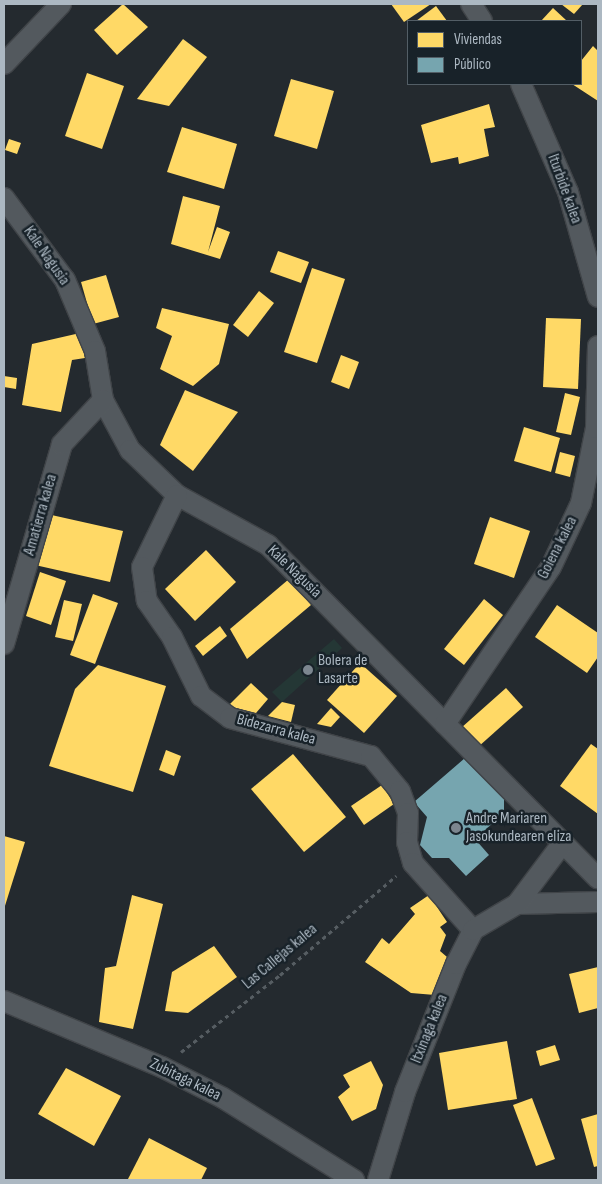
<!DOCTYPE html>
<html>
<head>
<meta charset="utf-8">
<style>
  body { margin:0 }
  #map { position:relative; width:602px; height:1184px; overflow:hidden; background:#242a2f; font-family:"Sofia Sans Condensed",sans-serif }
  div>[style] { position:absolute }
  .green>* { inset:0; background:#243735 }
  .homes>* { inset:0; background:#ffd966 }
  .public>* { inset:0; background:#76a5af }
  .path>* { height:3px; margin-top:-1.5px; transform-origin:0; background:repeating-linear-gradient(90deg,#565d62 0 4px,transparent 0 8px) }
  .roads { filter:drop-shadow(1px 0 #404448) drop-shadow(-1px 0 #404448) drop-shadow(0 1px #404448) drop-shadow(0 -1px #404448) }
  .street>* { height:20px; margin:-10px; padding:0 10px; transform-origin:10px; border-radius:10px; background:#53595e }
  .dots>* { width:14px; height:14px; translate:-50% -50%; box-sizing:border-box; border:2px solid #182229; border-radius:50% }
  span { translate:-50% -50%; white-space:nowrap; text-align:center; line-height:1.15; -webkit-text-stroke:5px #182229; paint-order:stroke }
  .street-label { font-size:16px; color:#acb8c2 }
  .poi-label { font-size:16px; color:#acb8c2 }
  .left { translate:0 -50%; text-align:left }
  .frame { position:absolute; inset:0; border:5px solid #acb8c2; pointer-events:none }
  .legend { position:absolute; left:407px; top:20px; width:175px; height:65px; box-sizing:border-box; background:#182229; border:1px solid #535e66; margin:0; padding:6px 9px; list-style:none; font-size:15px; color:#acb8c2 }
  .legend li { display:flex; align-items:center; gap:10px; height:25px }
  .legend b { width:25px; border:1px solid #535e66 }
</style>
</head>
<body>
<div id="map">
  <div class="green">
    <div style="clip-path:polygon(334px 639px,342px 648px,282px 702px,272px 692px)"></div>
  </div>
  <div class="homes">
    <div style="clip-path:polygon(123px 4px,148px 27px,117px 55px,94px 30px)"></div>
    <div style="clip-path:polygon(391px 4px,431px 4px,404px 22px)"></div>
    <div style="clip-path:polygon(561px 4px,583px 4px,574px 14px)"></div>
    <div style="clip-path:polygon(436px 6px,447px 21px,416px 21px)"></div>
    <div style="clip-path:polygon(553px 8px,567px 21px,541px 21px)"></div>
    <div style="clip-path:polygon(183px 39px,207px 57px,169px 106px,137px 99px)"></div>
    <div style="clip-path:polygon(593px 46px,598px 51px,598px 101px,572px 84px,581px 84px,581px 61px)"></div>
    <div style="clip-path:polygon(87px 73px,124px 86px,102px 149px,65px 136px)"></div>
    <div style="clip-path:polygon(291px 79px,334px 91px,317px 149px,274px 136px)"></div>
    <div style="clip-path:polygon(489px 104px,495px 127px,484px 129px,489px 156px,459px 164px,458px 157px,431px 163px,421px 125px)"></div>
    <div style="clip-path:polygon(182px 127px,237px 144px,224px 189px,167px 172px)"></div>
    <div style="clip-path:polygon(9px 139px,21px 143px,17px 154px,5px 150px)"></div>
    <div style="clip-path:polygon(183px 196px,220px 206px,208px 252px,217px 227px,230px 232px,220px 259px,171px 244px)"></div>
    <div style="clip-path:polygon(278px 251px,309px 262px,301px 283px,270px 272px)"></div>
    <div style="clip-path:polygon(312px 268px,345px 279px,317px 363px,284px 352px)"></div>
    <div style="clip-path:polygon(106px 275px,119px 317px,93px 324px,81px 282px)"></div>
    <div style="clip-path:polygon(259px 291px,274px 303px,248px 337px,233px 325px)"></div>
    <div style="clip-path:polygon(162px 308px,229px 324px,219px 364px,193px 386px,160px 369px,172px 336px,156px 328px)"></div>
    <div style="clip-path:polygon(546px 318px,581px 319px,578px 389px,543px 387px)"></div>
    <div style="clip-path:polygon(80px 333px,85px 358px,72px 360px,61px 412px,22px 405px,32px 344px)"></div>
    <div style="clip-path:polygon(341px 355px,359px 362px,349px 389px,331px 382px)"></div>
    <div style="clip-path:polygon(4px 376px,17px 378px,16px 389px,4px 387px)"></div>
    <div style="clip-path:polygon(185px 390px,238px 412px,193px 471px,160px 445px)"></div>
    <div style="clip-path:polygon(565px 393px,580px 397px,571px 435px,556px 432px)"></div>
    <div style="clip-path:polygon(524px 427px,560px 438px,551px 472px,514px 461px)"></div>
    <div style="clip-path:polygon(560px 452px,575px 456px,570px 477px,555px 473px)"></div>
    <div style="clip-path:polygon(47px 514px,123px 531px,110px 582px,35px 565px)"></div>
    <div style="clip-path:polygon(490px 517px,530px 531px,514px 578px,474px 564px)"></div>
    <div style="clip-path:polygon(206px 550px,236px 582px,195px 621px,165px 589px)"></div>
    <div style="clip-path:polygon(40px 572px,66px 581px,51px 625px,26px 616px)"></div>
    <div style="clip-path:polygon(289px 579px,311px 605px,247px 659px,230px 629px)"></div>
    <div style="clip-path:polygon(93px 594px,118px 603px,95px 664px,70px 655px)"></div>
    <div style="clip-path:polygon(484px 599px,503px 615px,464px 665px,444px 649px)"></div>
    <div style="clip-path:polygon(64px 600px,82px 604px,73px 641px,55px 637px)"></div>
    <div style="clip-path:polygon(557px 605px,598px 633px,598px 657px,587px 673px,535px 637px)"></div>
    <div style="clip-path:polygon(220px 626px,227px 636px,203px 656px,195px 646px)"></div>
    <div style="clip-path:polygon(360px 663px,397px 696px,364px 733px,327px 700px)"></div>
    <div style="clip-path:polygon(98px 665px,166px 686px,133px 792px,49px 766px,75px 689px)"></div>
    <div style="clip-path:polygon(251px 683px,268px 699px,256px 713px,228px 706px)"></div>
    <div style="clip-path:polygon(506px 688px,523px 707px,478px 747px,461px 728px)"></div>
    <div style="clip-path:polygon(282px 702px,295px 705px,291px 722px,268px 716px)"></div>
    <div style="clip-path:polygon(331px 708px,340px 717px,331px 727px,317px 724px)"></div>
    <div style="clip-path:polygon(591px 744px,598px 749px,598px 814px,560px 786px)"></div>
    <div style="clip-path:polygon(166px 750px,181px 756px,174px 776px,159px 770px)"></div>
    <div style="clip-path:polygon(293px 754px,346px 817px,304px 852px,251px 789px)"></div>
    <div style="clip-path:polygon(382px 785px,394px 804px,364px 825px,351px 806px)"></div>
    <div style="clip-path:polygon(4px 836px,25px 842px,4px 909px)"></div>
    <div style="clip-path:polygon(132px 895px,163px 904px,133px 1029px,99px 1022px,105px 968px,116px 966px)"></div>
    <div style="clip-path:polygon(429px 895px,447px 922px,440px 927px,446px 935px,440px 951px,447px 957px,435px 995px,411px 993px,365px 962px,382px 938px,389px 944px,415px 914px,410px 908px)"></div>
    <div style="clip-path:polygon(214px 946px,237px 977px,188px 1013px,165px 1011px,172px 972px)"></div>
    <div style="clip-path:polygon(598px 967px,598px 1008px,579px 1013px,569px 974px)"></div>
    <div style="clip-path:polygon(507px 1041px,517px 1099px,448px 1110px,439px 1053px)"></div>
    <div style="clip-path:polygon(555px 1045px,560px 1060px,540px 1066px,536px 1051px)"></div>
    <div style="clip-path:polygon(371px 1061px,383px 1085px,376px 1109px,352px 1121px,338px 1097px,350px 1087px,343px 1075px)"></div>
    <div style="clip-path:polygon(66px 1068px,121px 1096px,94px 1146px,38px 1114px)"></div>
    <div style="clip-path:polygon(532px 1098px,555px 1159px,536px 1166px,513px 1105px)"></div>
    <div style="clip-path:polygon(598px 1114px,598px 1166px,594px 1167px,581px 1119px)"></div>
    <div style="clip-path:polygon(149px 1138px,207px 1168px,201px 1180px,128px 1179px)"></div>
  </div>
  <div class="public">
    <div style="clip-path:polygon(465px 758px,504px 799px,504px 813px,475px 839px,489px 855px,466px 876px,449px 858px,432px 858px,420px 845px,427px 817px,414px 802px)"></div>
  </div>
  <div class="path">
    <div style="left:181px;top:1052px;width:125px;rotate:-37.9deg"></div>
    <div style="left:280px;top:975px;width:153px;rotate:-40.5deg"></div>
  </div>
  <div class="roads">
    <div class="street">
      <div style="left:471px;top:4px;width:20px;rotate:57deg"></div>
      <div style="left:4px;top:64px;width:83px;rotate:-46.5deg"></div>
      <div style="left:521px;top:84px;width:118px;rotate:66.5deg"></div>
      <div style="left:568px;top:192px;width:109px;rotate:74.1deg"></div>
      <div style="left:4px;top:198px;width:102px;rotate:53.4deg"></div>
      <div style="left:65px;top:280px;width:77px;rotate:67.1deg"></div>
      <div style="left:95px;top:351px;width:50px;rotate:80.7deg"></div>
      <div style="left:103px;top:400px;width:57px;rotate:61.6deg"></div>
      <div style="left:130px;top:450px;width:65px;rotate:43.8deg"></div>
      <div style="left:177px;top:495px;width:104px;rotate:28.8deg"></div>
      <div style="left:268px;top:545px;width:469px;rotate:45.3deg"></div>
      <div style="left:177px;top:495px;width:80px;rotate:115.9deg"></div>
      <div style="left:142px;top:567px;width:34px;rotate:82deg"></div>
      <div style="left:147px;top:601px;width:44px;rotate:55.2deg"></div>
      <div style="left:172px;top:637px;width:66px;rotate:63.8deg"></div>
      <div style="left:201px;top:696px;width:36px;rotate:37deg"></div>
      <div style="left:230px;top:718px;width:146px;rotate:15.1deg"></div>
      <div style="left:371px;top:756px;width:45px;rotate:50.4deg"></div>
      <div style="left:400px;top:791px;width:23px;rotate:70deg"></div>
      <div style="left:408px;top:813px;width:29px;rotate:92deg"></div>
      <div style="left:407px;top:842px;width:22px;rotate:74deg"></div>
      <div style="left:413px;top:863px;width:90px;rotate:48.2deg"></div>
      <div style="left:4px;top:644px;width:208px;rotate:-73.8deg"></div>
      <div style="left:62px;top:444px;width:60px;rotate:-47deg"></div>
      <div style="left:445px;top:724px;width:189px;rotate:-56deg"></div>
      <div style="left:551px;top:567px;width:71px;rotate:-64.9deg"></div>
      <div style="left:581px;top:503px;width:76px;rotate:-78.7deg"></div>
      <div style="left:596px;top:428px;width:82px;rotate:-88.6deg"></div>
      <div style="left:517px;top:904px;width:81px;rotate:-1.4deg"></div>
      <div style="left:4px;top:1001px;width:171px;rotate:22.7deg"></div>
      <div style="left:162px;top:1067px;width:68px;rotate:26.9deg"></div>
      <div style="left:223px;top:1098px;width:155px;rotate:32deg"></div>
      <div style="left:378px;top:1180px;width:92px;rotate:-72.9deg"></div>
      <div style="left:405px;top:1092px;width:138px;rotate:-68.3deg"></div>
      <div style="left:456px;top:964px;width:38px;rotate:-63deg"></div>
      <div style="left:473px;top:930px;width:51px;rotate:-30.6deg"></div>
      <div style="left:517px;top:904px;width:75px;rotate:-53.1deg"></div>
    </div>
  </div>
  <div class="dots">
    <div style="left:308px;top:670px;background:#7c868f"></div>
    <div style="left:456px;top:828px;background:#7c868f"></div>
  </div>
  <div class="street-label">
    <span style="left:564px;top:189px;rotate:70deg">Iturbide kalea</span>
    <span style="left:46px;top:256px;rotate:55deg">Kale Nagusia</span>
    <span style="left:41px;top:515px;rotate:-74deg">Amatierra kalea</span>
    <span style="left:558px;top:548px;rotate:-63deg">Goiena kalea</span>
    <span style="left:294px;top:572px;rotate:44deg">Kale Nagusia</span>
    <span style="left:276px;top:730px;rotate:15deg">Bidezarra kalea</span>
    <span style="left:280px;top:957px;rotate:-40deg">Las Callejas kalea</span>
    <span style="left:430px;top:1029px;rotate:-68deg">Itxinaga kalea</span>
    <span style="left:185px;top:1080px;rotate:26deg">Zubitaga kalea</span>
  </div>
  <div class="poi-label">
    <span class="left" style="left:318px;top:670px">Bolera de<br>Lasarte</span>
    <span class="left" style="left:466px;top:828px">Andre Mariaren<br>Jasokundearen eliza</span>
  </div>
  <div class="frame"></div>
  <ul class="legend">
  <li><b style="height:14px;background:#ffd966"></b>Viviendas</li>
  <li><b style="height:14px;background:#76a5af"></b>Público</li>
  </ul>
</div>
</body>
</html>
